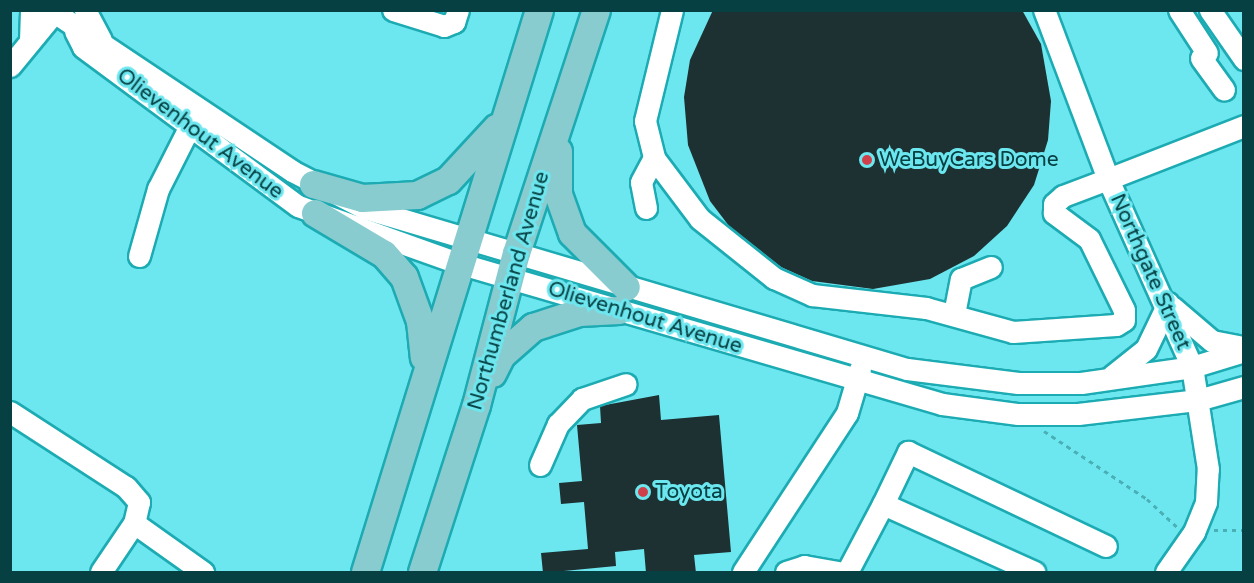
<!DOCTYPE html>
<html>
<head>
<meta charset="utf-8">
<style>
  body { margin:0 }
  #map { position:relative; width:1254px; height:583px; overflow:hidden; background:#6de7ef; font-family:"Varela Round",sans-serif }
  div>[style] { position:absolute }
  .building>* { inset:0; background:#1d3133 }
  .path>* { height:3px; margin-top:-1.5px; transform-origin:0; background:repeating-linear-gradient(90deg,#4bb0b6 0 4.5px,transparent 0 9px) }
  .roads { filter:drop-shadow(2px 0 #1dabb3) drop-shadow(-2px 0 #1dabb3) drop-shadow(0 2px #1dabb3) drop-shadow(0 -2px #1dabb3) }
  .minor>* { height:21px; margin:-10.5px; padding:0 10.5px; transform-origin:10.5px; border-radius:10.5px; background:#fff }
  .major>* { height:27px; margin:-13.5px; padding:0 13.5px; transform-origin:13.5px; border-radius:13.5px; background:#89ccd0 }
  .dots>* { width:16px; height:16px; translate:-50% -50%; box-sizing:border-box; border:3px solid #6de7ef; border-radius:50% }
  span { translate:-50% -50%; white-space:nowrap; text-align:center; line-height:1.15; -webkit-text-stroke:6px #6de7ef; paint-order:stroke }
  .street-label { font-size:21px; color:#064043 }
  .poi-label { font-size:21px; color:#064043 }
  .left { translate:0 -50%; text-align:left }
  .frame { position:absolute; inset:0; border:12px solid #064043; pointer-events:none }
</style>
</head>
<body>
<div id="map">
  <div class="building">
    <div style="clip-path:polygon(713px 10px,1022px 10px,1041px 44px,1051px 101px,1048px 140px,1034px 185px,1007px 226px,974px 256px,930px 279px,873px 289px,812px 281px,781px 267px,729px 226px,710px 201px,688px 145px,684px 97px,690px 60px)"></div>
    <div style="clip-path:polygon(659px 395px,661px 420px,719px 415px,731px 552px,694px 555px,696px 573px,646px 573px,644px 549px,615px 552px,616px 566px,543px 573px,541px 553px,588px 549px,584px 502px,561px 504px,559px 483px,582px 481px,577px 425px,601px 423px,600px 406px)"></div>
  </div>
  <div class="path">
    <div style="left:1044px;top:431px;width:123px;rotate:33.4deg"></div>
    <div style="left:1147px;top:499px;width:41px;rotate:43deg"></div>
    <div style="left:1214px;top:530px;width:30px"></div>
  </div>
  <div class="roads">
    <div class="minor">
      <div style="left:51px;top:10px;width:290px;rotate:33.7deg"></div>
      <div style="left:292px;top:171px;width:81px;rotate:27.2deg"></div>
      <div style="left:364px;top:208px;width:566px;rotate:16.52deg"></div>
      <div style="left:907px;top:369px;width:112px;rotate:7.2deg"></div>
      <div style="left:1018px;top:383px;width:63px"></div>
      <div style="left:1081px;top:383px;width:112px;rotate:-8.2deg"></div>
      <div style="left:1192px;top:367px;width:54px;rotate:-17.1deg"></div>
      <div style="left:85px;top:10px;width:34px;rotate:62deg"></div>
      <div style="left:393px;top:10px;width:53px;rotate:17.4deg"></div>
      <div style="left:444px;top:26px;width:11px;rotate:-22deg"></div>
      <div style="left:454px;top:22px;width:13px;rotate:-72deg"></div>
      <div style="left:672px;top:10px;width:114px;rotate:103.7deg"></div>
      <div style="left:645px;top:121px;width:38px;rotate:76deg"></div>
      <div style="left:654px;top:158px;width:76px;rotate:53deg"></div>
      <div style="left:700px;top:219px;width:95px;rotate:38.6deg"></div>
      <div style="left:774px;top:278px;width:42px;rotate:24.1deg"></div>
      <div style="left:812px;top:295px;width:115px;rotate:6.5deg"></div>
      <div style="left:926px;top:308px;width:90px;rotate:15.4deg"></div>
      <div style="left:1013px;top:332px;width:103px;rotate:-3.9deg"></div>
      <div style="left:1116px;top:325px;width:9px;rotate:-32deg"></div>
      <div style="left:1124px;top:320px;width:10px;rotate:-90deg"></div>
      <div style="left:1124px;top:310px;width:79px;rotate:-116.2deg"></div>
      <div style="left:1089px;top:239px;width:44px;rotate:-143.4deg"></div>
      <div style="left:1054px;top:213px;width:9px;rotate:-90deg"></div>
      <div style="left:1054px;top:204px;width:12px;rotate:-42deg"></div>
      <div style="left:1063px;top:196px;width:48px;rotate:-20.7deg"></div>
      <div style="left:1108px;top:179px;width:181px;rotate:-110.7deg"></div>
      <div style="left:1179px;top:10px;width:51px;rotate:56.9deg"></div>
      <div style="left:1210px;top:10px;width:60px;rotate:55.2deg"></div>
      <div style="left:75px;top:31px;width:18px;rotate:63deg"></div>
      <div style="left:83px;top:47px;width:267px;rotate:36.5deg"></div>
      <div style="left:298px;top:206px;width:170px;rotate:19.6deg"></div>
      <div style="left:458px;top:263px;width:504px;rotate:16.24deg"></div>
      <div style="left:942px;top:404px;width:77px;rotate:7.5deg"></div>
      <div style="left:1018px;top:414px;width:60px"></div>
      <div style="left:1078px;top:414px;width:121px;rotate:-6.7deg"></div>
      <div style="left:1198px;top:400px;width:48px;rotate:-15.8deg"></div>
      <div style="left:30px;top:40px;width:30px;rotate:-88deg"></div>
      <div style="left:1201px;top:58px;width:39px;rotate:54deg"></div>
      <div style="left:10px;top:66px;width:72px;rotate:-50.6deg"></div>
      <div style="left:646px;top:208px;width:26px;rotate:-101deg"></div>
      <div style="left:641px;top:182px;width:27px;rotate:-62deg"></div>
      <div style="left:139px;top:256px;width:70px;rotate:-74.2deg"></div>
      <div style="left:158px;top:189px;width:82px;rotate:-63.1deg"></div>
      <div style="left:1172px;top:307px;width:52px;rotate:40.4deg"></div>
      <div style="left:1212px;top:341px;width:33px;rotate:11deg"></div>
      <div style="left:954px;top:314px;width:36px;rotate:-79deg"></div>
      <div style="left:961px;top:279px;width:32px;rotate:-22deg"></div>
      <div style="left:1112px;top:376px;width:43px;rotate:-38.5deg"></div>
      <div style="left:1146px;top:349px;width:51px;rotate:-64.4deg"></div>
      <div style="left:10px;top:412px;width:138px;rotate:32.9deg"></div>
      <div style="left:126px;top:487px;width:20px;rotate:49deg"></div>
      <div style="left:139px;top:502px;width:22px;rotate:103deg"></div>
      <div style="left:134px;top:523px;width:59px;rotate:124deg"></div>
      <div style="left:540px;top:465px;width:45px;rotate:-66.3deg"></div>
      <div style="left:558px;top:424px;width:35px;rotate:-46deg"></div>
      <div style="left:582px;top:399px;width:46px;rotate:-18.8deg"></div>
      <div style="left:883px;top:504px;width:58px;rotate:-64.3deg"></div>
      <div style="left:908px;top:452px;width:219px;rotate:25.4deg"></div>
      <div style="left:134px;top:523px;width:85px;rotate:35.4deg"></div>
      <div style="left:743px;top:572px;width:190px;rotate:-56.8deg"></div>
      <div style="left:847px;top:413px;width:46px;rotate:-73.5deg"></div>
      <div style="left:786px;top:572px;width:19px;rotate:-18deg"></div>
      <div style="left:804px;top:566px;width:36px;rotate:10deg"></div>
      <div style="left:847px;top:572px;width:77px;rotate:-62.1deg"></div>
      <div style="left:883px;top:504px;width:166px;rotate:24.2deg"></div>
      <div style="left:1166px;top:572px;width:49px;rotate:-55deg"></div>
      <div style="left:1194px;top:532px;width:32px;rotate:-68deg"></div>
      <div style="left:1206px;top:502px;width:33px;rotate:-87deg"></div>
      <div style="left:1208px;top:469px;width:103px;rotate:-98.9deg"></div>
      <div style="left:1192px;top:367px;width:206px;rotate:-114.1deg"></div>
      <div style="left:1108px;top:179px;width:146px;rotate:-21.3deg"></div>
    </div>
    <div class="major">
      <div style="left:558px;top:151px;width:43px;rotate:90deg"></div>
      <div style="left:558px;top:194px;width:41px;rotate:70.3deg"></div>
      <div style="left:572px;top:233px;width:76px;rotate:45deg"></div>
      <div style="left:313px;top:184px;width:51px;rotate:15.9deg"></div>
      <div style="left:362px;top:198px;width:55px;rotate:-3.1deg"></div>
      <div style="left:417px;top:195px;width:34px;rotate:-26deg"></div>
      <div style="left:448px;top:180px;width:71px;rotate:-47.3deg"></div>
      <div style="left:315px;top:213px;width:80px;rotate:30.7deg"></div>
      <div style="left:384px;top:254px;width:30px;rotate:49deg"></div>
      <div style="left:404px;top:277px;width:47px;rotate:70deg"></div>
      <div style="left:420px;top:321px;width:36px;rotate:84deg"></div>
      <div style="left:492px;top:373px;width:20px;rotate:-63deg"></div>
      <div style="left:501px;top:355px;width:43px;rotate:-41.2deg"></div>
      <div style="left:533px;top:327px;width:48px;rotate:-18.1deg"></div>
      <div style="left:579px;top:312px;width:40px;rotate:-2.9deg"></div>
      <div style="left:365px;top:572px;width:588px;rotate:-72.8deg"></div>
      <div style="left:422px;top:572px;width:176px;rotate:-72.1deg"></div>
      <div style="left:476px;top:405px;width:157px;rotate:-75.3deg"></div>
      <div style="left:516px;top:253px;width:256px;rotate:-71.8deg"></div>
    </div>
  </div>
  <div class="dots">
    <div style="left:867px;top:160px;background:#d0404a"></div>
    <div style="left:643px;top:492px;background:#d0404a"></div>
  </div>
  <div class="street-label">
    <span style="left:200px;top:134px;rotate:37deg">Olievenhout Avenue</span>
    <span style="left:1150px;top:272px;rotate:66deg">Northgate Street</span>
    <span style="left:509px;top:291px;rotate:-74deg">Northumberland Avenue</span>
    <span style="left:645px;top:318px;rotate:17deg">Olievenhout Avenue</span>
  </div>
  <div class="poi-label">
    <span class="left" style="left:879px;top:160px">WeBuyCars Dome</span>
    <span class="left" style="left:655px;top:492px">Toyota</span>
  </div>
  <div class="frame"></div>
</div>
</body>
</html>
